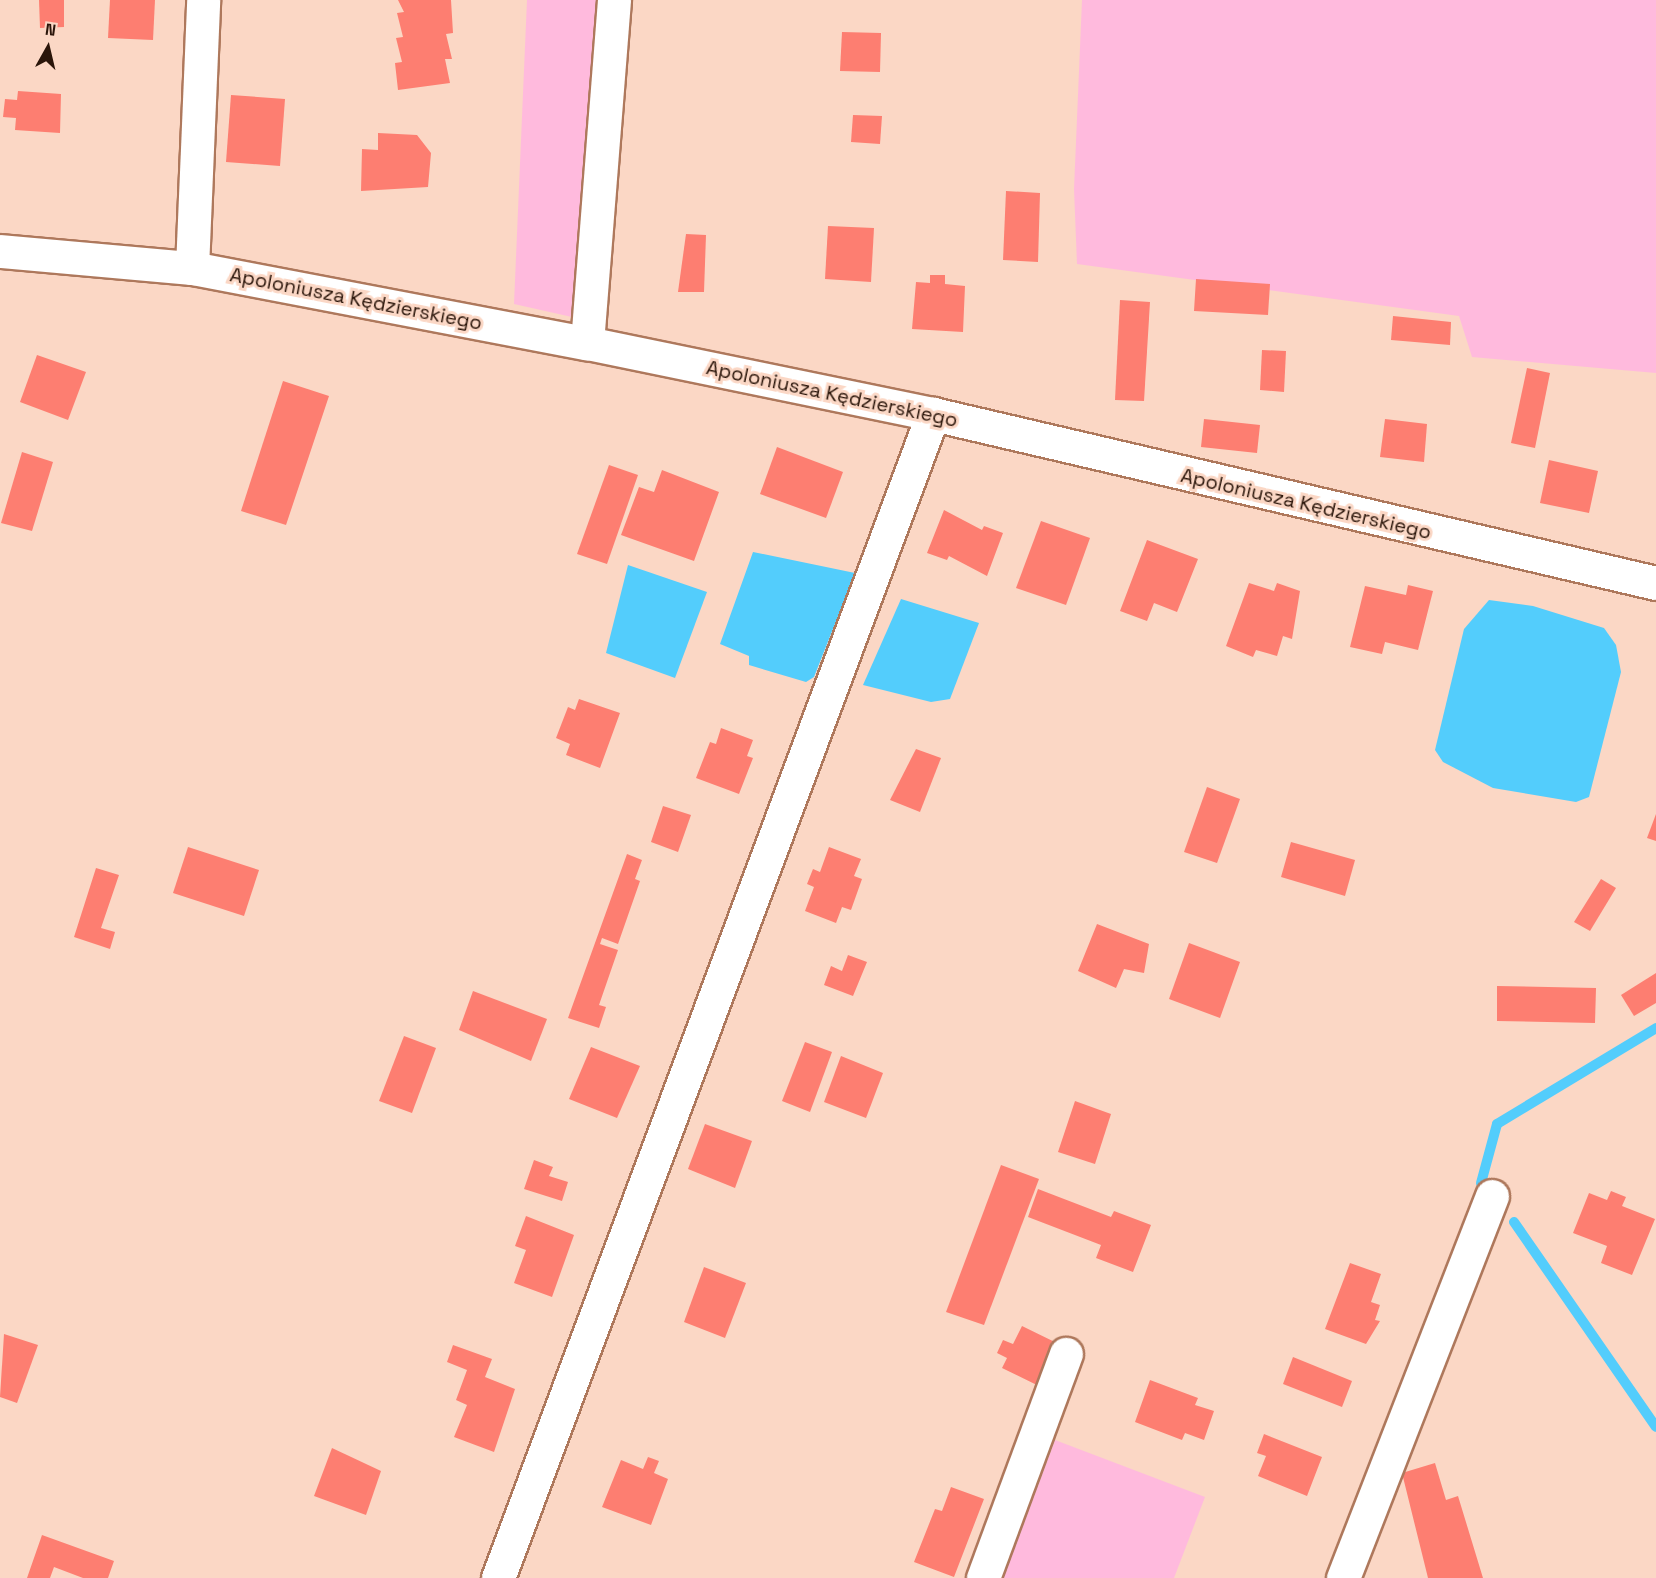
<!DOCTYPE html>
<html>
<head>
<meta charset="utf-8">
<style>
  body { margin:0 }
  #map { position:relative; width:1656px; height:1578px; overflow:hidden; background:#fbd7c5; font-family:"Space Grotesk",sans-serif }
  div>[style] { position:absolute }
  .green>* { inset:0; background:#ffbadd }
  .water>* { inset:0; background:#53cdfc }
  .stream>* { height:10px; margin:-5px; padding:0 5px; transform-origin:5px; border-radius:5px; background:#53cdfc }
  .building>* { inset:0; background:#fd7e71 }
  .roads { filter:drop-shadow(2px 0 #ae785c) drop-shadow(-2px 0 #ae785c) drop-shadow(0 2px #ae785c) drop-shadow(0 -2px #ae785c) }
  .minor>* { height:33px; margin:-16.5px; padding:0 16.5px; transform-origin:16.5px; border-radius:16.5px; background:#fff }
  span { translate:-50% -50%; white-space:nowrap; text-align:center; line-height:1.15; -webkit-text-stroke:6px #fbd7c5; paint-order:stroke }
  .street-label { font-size:20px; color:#2a150a }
  .north { position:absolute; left:18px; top:18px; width:60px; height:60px; -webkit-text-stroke:4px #fbd7c5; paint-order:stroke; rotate:8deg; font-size:16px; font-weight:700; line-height:24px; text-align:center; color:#2a150a }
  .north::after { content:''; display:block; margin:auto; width:21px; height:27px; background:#2a150a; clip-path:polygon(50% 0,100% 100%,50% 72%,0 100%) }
</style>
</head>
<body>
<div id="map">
  <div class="green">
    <div style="clip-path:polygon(527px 0,602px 0,582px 309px,572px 317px,514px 304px)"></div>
    <div style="clip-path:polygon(1082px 0,1656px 0,1656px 373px,1472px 357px,1459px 316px,1077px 264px,1074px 189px)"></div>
    <div style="clip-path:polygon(1055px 1440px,1205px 1497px,1174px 1578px,1003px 1578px)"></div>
  </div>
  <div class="water">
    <div style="clip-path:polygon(753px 552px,855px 573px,814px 677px,806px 682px,749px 665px,749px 656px,720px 644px)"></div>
    <div style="clip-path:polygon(628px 565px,707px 592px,675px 678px,606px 653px)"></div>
    <div style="clip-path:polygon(901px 599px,979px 623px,950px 699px,931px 702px,863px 685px)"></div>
    <div style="clip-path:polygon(1489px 600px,1533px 606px,1604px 628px,1616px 645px,1621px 672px,1589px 797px,1576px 802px,1493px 788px,1443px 762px,1435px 750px,1464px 629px)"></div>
  </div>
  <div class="stream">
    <div style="left:1481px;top:1183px;width:61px;rotate:-74.8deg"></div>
    <div style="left:1497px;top:1124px;width:186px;rotate:-31.1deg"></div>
    <div style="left:1514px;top:1222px;width:249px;rotate:55.3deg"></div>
  </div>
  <div class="building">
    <div style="clip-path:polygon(39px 0,64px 0,64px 27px,40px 28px)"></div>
    <div style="clip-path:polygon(110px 0,155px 0,153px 40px,108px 38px)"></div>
    <div style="clip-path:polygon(398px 0,451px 0,453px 33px,446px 34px,452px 59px,445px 59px,450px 83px,398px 90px,395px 63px,402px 62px,396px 38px,403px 37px,397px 13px,404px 12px)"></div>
    <div style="clip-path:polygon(842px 32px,881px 33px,880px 72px,840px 71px)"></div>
    <div style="clip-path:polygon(18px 91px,61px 94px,60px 133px,15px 130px,16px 118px,3px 117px,5px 99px,17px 100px)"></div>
    <div style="clip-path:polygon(231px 95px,285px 99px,280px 166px,226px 162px)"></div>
    <div style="clip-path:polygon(853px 115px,882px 116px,880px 144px,851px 142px)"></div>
    <div style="clip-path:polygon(378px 133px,417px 135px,431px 153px,428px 187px,361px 191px,362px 149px,378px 150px)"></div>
    <div style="clip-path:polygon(1006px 191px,1040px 193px,1038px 262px,1003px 260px)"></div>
    <div style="clip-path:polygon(828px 226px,874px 228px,871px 282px,825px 279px)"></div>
    <div style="clip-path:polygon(686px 234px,706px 235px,704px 292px,678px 292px)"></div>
    <div style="clip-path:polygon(930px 275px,945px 275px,945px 284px,965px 286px,963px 332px,912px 329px,916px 282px,930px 283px)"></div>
    <div style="clip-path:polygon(1196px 279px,1270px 284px,1268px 315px,1194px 311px)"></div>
    <div style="clip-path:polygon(1120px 300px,1150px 302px,1144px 401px,1115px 400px)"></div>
    <div style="clip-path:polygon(1393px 316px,1451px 322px,1450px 345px,1391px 340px)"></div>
    <div style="clip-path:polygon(1262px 350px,1286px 351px,1284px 392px,1260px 390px)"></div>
    <div style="clip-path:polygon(37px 355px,86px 372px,68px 420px,20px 402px)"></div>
    <div style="clip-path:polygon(1527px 368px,1550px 373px,1535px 448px,1511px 443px)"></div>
    <div style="clip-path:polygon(283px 381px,329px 396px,286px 525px,241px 511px)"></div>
    <div style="clip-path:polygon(1204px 419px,1260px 425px,1257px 453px,1201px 447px)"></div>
    <div style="clip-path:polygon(1385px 419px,1427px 424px,1424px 462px,1380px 457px)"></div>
    <div style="clip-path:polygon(777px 447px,843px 472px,826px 518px,760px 494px)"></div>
    <div style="clip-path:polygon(22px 452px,53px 462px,32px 531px,1px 523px)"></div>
    <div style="clip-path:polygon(1549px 460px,1598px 471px,1589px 513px,1540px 503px)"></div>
    <div style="clip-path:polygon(609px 465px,638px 475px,607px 564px,577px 554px)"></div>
    <div style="clip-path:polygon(662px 470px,719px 492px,694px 561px,621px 535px,639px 487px,654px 492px)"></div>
    <div style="clip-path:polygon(944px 510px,982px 530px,984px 526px,1003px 533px,987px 576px,949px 556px,947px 560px,927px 553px)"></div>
    <div style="clip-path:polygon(1041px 521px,1090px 538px,1066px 605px,1016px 588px)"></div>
    <div style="clip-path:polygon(1147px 540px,1198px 559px,1177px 612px,1154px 603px,1147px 621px,1120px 611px)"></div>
    <div style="clip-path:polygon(1249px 583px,1274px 591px,1277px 583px,1300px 591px,1292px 639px,1283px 636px,1277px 656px,1256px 650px,1253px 657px,1226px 646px)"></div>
    <div style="clip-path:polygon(1408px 585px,1433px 591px,1418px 650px,1385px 642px,1382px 654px,1350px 647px,1365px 586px,1406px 595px)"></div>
    <div style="clip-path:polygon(579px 699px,620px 713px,600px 768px,566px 755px,570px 744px,556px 738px,568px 707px,575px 710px)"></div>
    <div style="clip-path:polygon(721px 728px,753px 740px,747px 756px,753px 758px,739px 794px,696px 778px,710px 742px,716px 744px)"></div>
    <div style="clip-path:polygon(916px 749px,941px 758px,920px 812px,890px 800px)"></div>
    <div style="clip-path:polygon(1207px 787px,1240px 799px,1217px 863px,1184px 852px)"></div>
    <div style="clip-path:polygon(663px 806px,691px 815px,678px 852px,651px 842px)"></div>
    <div style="clip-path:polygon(1656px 814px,1656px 841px,1647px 838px)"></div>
    <div style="clip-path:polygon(1291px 842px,1355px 860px,1345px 896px,1281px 877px)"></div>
    <div style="clip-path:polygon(188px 847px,259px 870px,244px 916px,173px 893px)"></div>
    <div style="clip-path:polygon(829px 847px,861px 859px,854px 876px,862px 879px,851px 910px,842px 907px,836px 923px,805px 911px,814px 887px,807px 884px,813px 869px,820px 872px)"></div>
    <div style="clip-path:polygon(627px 854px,642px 860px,635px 879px,640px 881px,618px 944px,602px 938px,600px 944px,618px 950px,599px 1005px,606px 1007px,599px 1028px,568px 1018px)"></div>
    <div style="clip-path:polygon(96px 868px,119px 875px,101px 928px,115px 932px,110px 949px,74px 937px)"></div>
    <div style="clip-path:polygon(1601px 879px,1616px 888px,1590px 931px,1574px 922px)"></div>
    <div style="clip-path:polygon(1097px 924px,1149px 944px,1144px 973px,1124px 969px,1116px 988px,1078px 971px)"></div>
    <div style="clip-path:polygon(1189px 943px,1240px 962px,1220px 1018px,1169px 999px)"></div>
    <div style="clip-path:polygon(848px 955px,867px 962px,853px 996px,824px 985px,831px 966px,842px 971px)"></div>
    <div style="clip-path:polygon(1656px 973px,1656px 1003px,1634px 1016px,1621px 995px)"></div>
    <div style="clip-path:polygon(1497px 986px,1596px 988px,1595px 1023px,1497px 1021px)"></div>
    <div style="clip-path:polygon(473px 991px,547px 1019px,531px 1061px,459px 1030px)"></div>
    <div style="clip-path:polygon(404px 1036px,436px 1048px,412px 1113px,379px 1101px)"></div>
    <div style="clip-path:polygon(805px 1042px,832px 1052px,810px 1112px,782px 1101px)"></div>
    <div style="clip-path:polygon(591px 1047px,640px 1066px,617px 1118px,569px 1099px)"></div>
    <div style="clip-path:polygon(841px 1056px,883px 1073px,866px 1118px,824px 1102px)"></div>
    <div style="clip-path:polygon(1075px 1101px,1111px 1114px,1095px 1164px,1058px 1152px)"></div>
    <div style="clip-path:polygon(705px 1124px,752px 1141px,735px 1188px,688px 1169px)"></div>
    <div style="clip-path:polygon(534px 1160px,553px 1167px,549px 1176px,568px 1182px,562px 1201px,524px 1189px)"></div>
    <div style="clip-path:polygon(1001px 1165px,1039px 1179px,984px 1325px,946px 1312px)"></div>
    <div style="clip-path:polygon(1038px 1189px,1111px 1217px,1114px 1211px,1151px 1225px,1133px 1272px,1096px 1258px,1101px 1245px,1028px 1217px)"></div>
    <div style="clip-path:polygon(1611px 1191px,1626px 1197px,1622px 1206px,1655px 1219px,1632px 1275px,1601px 1263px,1607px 1246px,1573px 1233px,1589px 1193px,1607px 1200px)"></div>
    <div style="clip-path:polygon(526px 1216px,574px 1235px,552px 1297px,514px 1283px,526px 1250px,515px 1246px)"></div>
    <div style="clip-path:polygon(1350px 1263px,1381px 1274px,1371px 1302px,1380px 1305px,1375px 1320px,1380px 1321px,1366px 1344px,1325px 1329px)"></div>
    <div style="clip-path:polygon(704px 1267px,746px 1283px,725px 1338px,684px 1322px)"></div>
    <div style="clip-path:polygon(1022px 1326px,1067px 1348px,1047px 1390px,1002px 1368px,1007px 1358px,997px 1353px,1003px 1340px,1013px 1344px)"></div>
    <div style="clip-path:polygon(4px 1334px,38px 1345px,17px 1403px,0 1397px)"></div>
    <div style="clip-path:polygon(453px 1345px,492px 1359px,485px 1377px,515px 1389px,494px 1452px,454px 1437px,467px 1405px,456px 1400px,467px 1370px,447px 1362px)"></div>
    <div style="clip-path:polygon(1293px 1357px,1352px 1381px,1342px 1407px,1283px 1384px)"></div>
    <div style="clip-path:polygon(1150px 1380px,1198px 1398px,1195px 1405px,1214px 1411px,1204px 1440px,1185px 1433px,1182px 1440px,1135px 1422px)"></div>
    <div style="clip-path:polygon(1264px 1434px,1322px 1457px,1307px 1496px,1258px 1476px,1266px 1456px,1257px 1453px)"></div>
    <div style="clip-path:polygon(332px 1448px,381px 1471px,366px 1515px,314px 1496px)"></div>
    <div style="clip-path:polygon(648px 1457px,659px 1461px,654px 1473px,668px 1479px,651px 1525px,602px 1507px,621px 1460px,643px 1469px)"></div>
    <div style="clip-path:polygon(1435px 1463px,1446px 1500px,1458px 1496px,1483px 1578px,1428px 1578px,1402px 1473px)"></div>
    <div style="clip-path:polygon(951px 1487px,984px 1499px,954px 1577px,914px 1562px,935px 1509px,942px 1511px)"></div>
    <div style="clip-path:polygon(42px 1535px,114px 1561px,108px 1578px,83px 1578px,54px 1567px,50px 1578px,27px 1578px)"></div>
  </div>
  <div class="roads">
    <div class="minor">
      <div style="left:0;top:251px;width:193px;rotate:5.1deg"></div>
      <div style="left:192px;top:268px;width:402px;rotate:10.8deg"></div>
      <div style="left:587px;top:343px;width:353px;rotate:11.6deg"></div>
      <div style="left:933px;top:414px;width:742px;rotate:13.16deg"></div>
      <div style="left:192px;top:268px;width:268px;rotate:-87.6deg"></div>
      <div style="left:587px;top:343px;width:344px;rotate:-85.5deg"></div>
      <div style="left:498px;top:1578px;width:1243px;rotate:-69.51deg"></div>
      <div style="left:983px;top:1578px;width:239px;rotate:-69.7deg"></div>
      <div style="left:1343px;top:1578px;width:410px;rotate:-68.7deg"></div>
    </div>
  </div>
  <div class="street-label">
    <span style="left:356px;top:299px;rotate:11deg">Apoloniusza Kędzierskiego</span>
    <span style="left:832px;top:394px;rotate:12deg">Apoloniusza Kędzierskiego</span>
    <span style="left:1306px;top:504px;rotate:13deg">Apoloniusza Kędzierskiego</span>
  </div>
  <div class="north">N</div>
</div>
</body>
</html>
